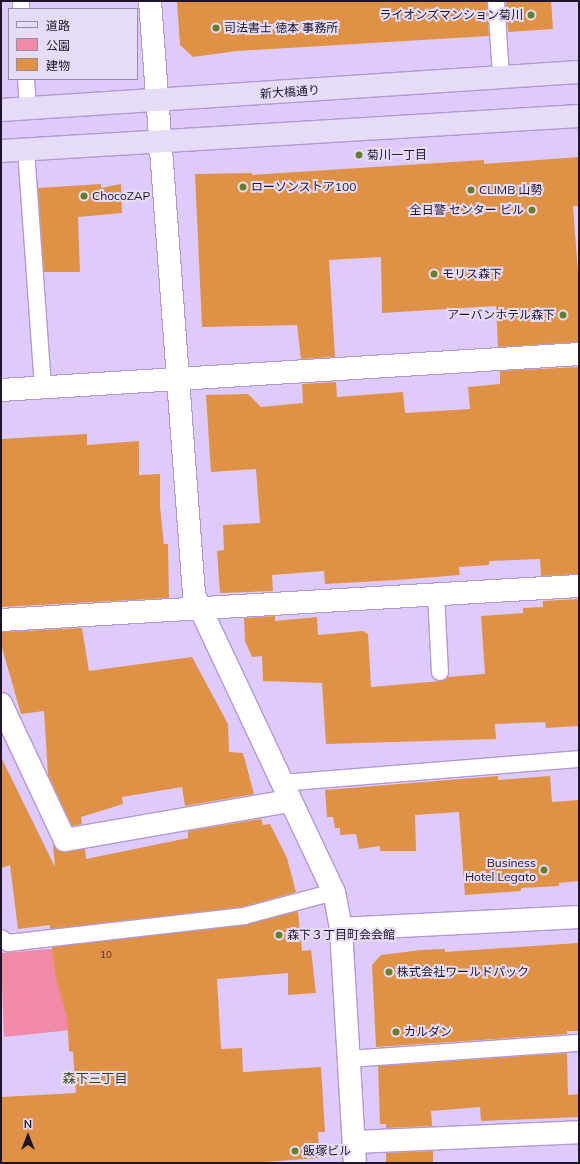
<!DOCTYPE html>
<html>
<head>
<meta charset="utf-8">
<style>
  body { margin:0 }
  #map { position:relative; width:580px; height:1164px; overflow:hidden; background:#decafc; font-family:Mulish,"Noto Sans JP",sans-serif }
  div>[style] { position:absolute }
  .green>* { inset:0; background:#f18aa6 }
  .building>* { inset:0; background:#df9245 }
  .roads { filter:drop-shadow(1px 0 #b198d5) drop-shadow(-1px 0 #b198d5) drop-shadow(0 1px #b198d5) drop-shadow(0 -1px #b198d5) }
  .lane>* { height:16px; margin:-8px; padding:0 8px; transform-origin:8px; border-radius:8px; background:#fff }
  .street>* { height:22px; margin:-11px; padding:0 11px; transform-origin:11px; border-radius:11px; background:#fff }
  .primary>* { height:22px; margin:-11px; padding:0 11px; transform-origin:11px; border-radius:11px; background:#e7dcf8 }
  .dots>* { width:11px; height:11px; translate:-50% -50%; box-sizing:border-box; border:2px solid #e6dcf6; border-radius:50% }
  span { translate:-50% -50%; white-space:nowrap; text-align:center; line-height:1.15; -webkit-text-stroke:4px #e6dcf6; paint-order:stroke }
  .number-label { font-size:10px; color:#4f3432 }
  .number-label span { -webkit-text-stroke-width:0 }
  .poi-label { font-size:12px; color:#1f152b }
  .right { translate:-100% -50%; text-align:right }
  .left { translate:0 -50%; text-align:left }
  .street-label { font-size:12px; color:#1f152b }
  .neighbourhood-label { font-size:13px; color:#37450d }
  .frame { position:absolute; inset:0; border:2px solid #1f152b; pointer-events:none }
  .legend { position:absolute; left:8px; top:8px; width:130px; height:72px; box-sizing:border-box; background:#e6dcf6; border:1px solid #968ca5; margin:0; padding:5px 7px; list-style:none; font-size:12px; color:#1f152b }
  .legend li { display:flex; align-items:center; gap:8px; height:20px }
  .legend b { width:20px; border:1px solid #968ca5 }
  .north { position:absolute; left:8px; top:1116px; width:40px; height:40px; -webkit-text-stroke:3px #e6dcf6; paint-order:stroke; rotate:0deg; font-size:11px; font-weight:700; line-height:16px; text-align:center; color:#1f152b }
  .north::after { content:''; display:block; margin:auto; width:14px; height:18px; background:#1f152b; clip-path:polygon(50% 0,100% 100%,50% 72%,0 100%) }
</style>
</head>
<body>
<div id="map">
  <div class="green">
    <div style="clip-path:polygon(63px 948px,71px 1030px,4px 1037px,1px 953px)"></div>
  </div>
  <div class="building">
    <div style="clip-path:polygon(487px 1px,489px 36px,237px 51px,193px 57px,180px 45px,177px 2px)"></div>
    <div style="clip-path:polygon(506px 1px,551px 1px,553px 29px,508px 32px)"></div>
    <div style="clip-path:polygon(579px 157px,579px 206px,573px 206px,579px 286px,579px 342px,498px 347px,496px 306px,382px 313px,381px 257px,329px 260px,335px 357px,301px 359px,297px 325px,202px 327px,195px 174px,252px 173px,252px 175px,484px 160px,484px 164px)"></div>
    <div style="clip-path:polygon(101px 184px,101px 188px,121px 184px,122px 213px,78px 217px,80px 272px,44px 272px,38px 188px)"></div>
    <div style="clip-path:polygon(579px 367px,579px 574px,541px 576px,540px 559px,489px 561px,489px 565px,459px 567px,460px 575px,397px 580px,325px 584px,324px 571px,272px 575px,273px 591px,220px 593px,217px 551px,224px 550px,223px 525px,260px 523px,256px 469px,211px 472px,206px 395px,248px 394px,261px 407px,303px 403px,302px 384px,336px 382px,337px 397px,403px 392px,405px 413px,470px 409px,468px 387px,500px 384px,500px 371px)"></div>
    <div style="clip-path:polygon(87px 434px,87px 445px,139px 441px,139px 475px,160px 474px,160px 506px,164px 544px,168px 544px,169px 598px,1px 607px,1px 439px)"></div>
    <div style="clip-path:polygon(579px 599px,579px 726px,546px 728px,545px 722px,495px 724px,496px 739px,326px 744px,322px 683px,263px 681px,262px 656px,252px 657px,245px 641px,244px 618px,275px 616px,275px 621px,317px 617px,318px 635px,363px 631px,368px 634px,371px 687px,441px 681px,448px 677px,485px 674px,481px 616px,523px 613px,523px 608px,543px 607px,543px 601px)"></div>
    <div style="clip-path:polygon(82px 628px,89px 671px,192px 657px,228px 724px,229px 752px,243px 753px,254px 794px,185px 806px,182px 787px,122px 797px,123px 804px,81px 817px,82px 824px,72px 826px,48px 775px,44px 711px,21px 714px,1px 644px,1px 632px)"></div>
    <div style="clip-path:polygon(1px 757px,55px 867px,53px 844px,60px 851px,85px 849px,86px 859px,188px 838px,188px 831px,261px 819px,263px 825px,270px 824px,287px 858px,296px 892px,242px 907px,50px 929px,50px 925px,18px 929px,10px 865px,1px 868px)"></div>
    <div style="clip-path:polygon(498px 776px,498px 780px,550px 776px,552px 802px,579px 800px,579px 881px,559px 883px,559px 886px,521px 888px,521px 891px,465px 895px,459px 812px,415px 815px,416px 851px,380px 851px,380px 846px,359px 849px,356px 834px,340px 835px,340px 828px,335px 828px,333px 817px,327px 817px,325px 790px)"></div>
    <div style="clip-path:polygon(298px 911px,302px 951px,311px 950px,316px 993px,288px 995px,288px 973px,217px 979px,221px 1049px,242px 1048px,243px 1072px,321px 1067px,325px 1132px,318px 1132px,319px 1158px,249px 1163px,1px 1163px,1px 1097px,76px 1093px,73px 1052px,69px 1051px,67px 1016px,56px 979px,52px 947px,245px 925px)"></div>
    <div style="clip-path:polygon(578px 943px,579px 1031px,567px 1031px,567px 1034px,376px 1047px,372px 965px,381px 955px,421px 950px,445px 949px,445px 952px)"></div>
    <div style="clip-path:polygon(567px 1053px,568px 1095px,579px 1094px,579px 1117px,481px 1121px,480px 1107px,431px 1111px,432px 1126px,386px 1128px,386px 1124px,380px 1124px,378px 1066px)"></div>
    <div style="clip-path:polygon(433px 1151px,433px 1163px,386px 1163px,386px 1153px)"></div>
  </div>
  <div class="roads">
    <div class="lane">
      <div style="left:21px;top:1px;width:8px;rotate:90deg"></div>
      <div style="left:496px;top:1px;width:76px;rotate:86.2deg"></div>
      <div style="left:26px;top:79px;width:30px;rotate:86deg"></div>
      <div style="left:26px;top:150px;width:238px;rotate:85.9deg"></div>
      <div style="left:436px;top:594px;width:78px;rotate:87.1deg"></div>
      <div style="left:281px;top:783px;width:299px;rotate:-4.6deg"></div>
      <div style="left:1px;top:938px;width:9px;rotate:36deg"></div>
      <div style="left:8px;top:943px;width:238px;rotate:-6.5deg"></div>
      <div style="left:244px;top:916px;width:93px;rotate:-14.9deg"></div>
      <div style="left:349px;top:1059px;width:231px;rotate:-4deg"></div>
    </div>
    <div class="street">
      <div style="left:150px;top:1px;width:596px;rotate:85.76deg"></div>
      <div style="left:194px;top:595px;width:328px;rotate:64.8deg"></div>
      <div style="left:334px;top:892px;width:38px;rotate:79deg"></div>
      <div style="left:341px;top:929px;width:234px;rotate:86.6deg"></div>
      <div style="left:1px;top:390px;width:579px;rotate:-3.56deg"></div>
      <div style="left:1px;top:620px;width:579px;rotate:-3.37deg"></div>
      <div style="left:1px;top:704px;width:150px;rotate:64.8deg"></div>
      <div style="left:65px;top:840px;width:227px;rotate:-9.9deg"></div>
      <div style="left:341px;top:929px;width:238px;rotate:-2.9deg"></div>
      <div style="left:354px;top:1142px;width:225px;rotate:-2.5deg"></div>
    </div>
    <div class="primary">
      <div style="left:1px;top:110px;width:579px;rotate:-3.76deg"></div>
      <div style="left:1px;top:151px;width:579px;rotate:-3.47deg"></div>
    </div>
  </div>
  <div class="dots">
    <div style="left:531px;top:15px;background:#677d2e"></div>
    <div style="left:216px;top:28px;background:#677d2e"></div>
    <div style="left:359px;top:155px;background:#677d2e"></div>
    <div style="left:243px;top:187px;background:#677d2e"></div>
    <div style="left:471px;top:190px;background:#677d2e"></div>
    <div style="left:84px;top:196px;background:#677d2e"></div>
    <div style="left:532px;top:210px;background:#677d2e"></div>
    <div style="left:434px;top:274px;background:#677d2e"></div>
    <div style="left:563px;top:315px;background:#677d2e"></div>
    <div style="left:544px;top:870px;background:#677d2e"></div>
    <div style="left:279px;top:935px;background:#677d2e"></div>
    <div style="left:389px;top:972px;background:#677d2e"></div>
    <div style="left:396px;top:1032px;background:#677d2e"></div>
    <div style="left:295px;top:1151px;background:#677d2e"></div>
  </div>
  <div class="number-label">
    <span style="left:106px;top:955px">10</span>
  </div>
  <div class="poi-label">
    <span class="right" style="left:523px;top:15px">ライオンズマンション菊川</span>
    <span class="left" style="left:224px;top:28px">司法書士 徳本 事務所</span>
    <span class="left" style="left:367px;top:155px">菊川一丁目</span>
    <span class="left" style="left:251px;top:187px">ローソンストア100</span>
    <span class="left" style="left:479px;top:190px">CLIMB 山勢</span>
    <span class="left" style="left:92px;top:196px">ChocoZAP</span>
    <span class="right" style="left:524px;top:210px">全日警 センター ビル</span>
    <span class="left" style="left:442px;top:274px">モリス森下</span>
    <span class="right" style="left:555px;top:315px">アーバンホテル森下</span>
    <span class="right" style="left:536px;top:870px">Business<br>Hotel Legato</span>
    <span class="left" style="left:287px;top:935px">森下３丁目町会会館</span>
    <span class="left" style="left:397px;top:972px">株式会社ワールドパック</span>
    <span class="left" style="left:404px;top:1032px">カルダン</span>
    <span class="left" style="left:303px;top:1151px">飯塚ビル</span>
  </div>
  <div class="street-label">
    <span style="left:290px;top:92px;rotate:-4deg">新大橋通り</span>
  </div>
  <div class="neighbourhood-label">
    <span style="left:95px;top:1078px">森下三丁目</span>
  </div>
  <div class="frame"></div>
  <ul class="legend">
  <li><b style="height:5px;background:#e7dcf8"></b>道路</li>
  <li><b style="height:11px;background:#f18aa6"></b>公園</li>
  <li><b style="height:11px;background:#df9245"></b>建物</li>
  </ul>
  <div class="north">N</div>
</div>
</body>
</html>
